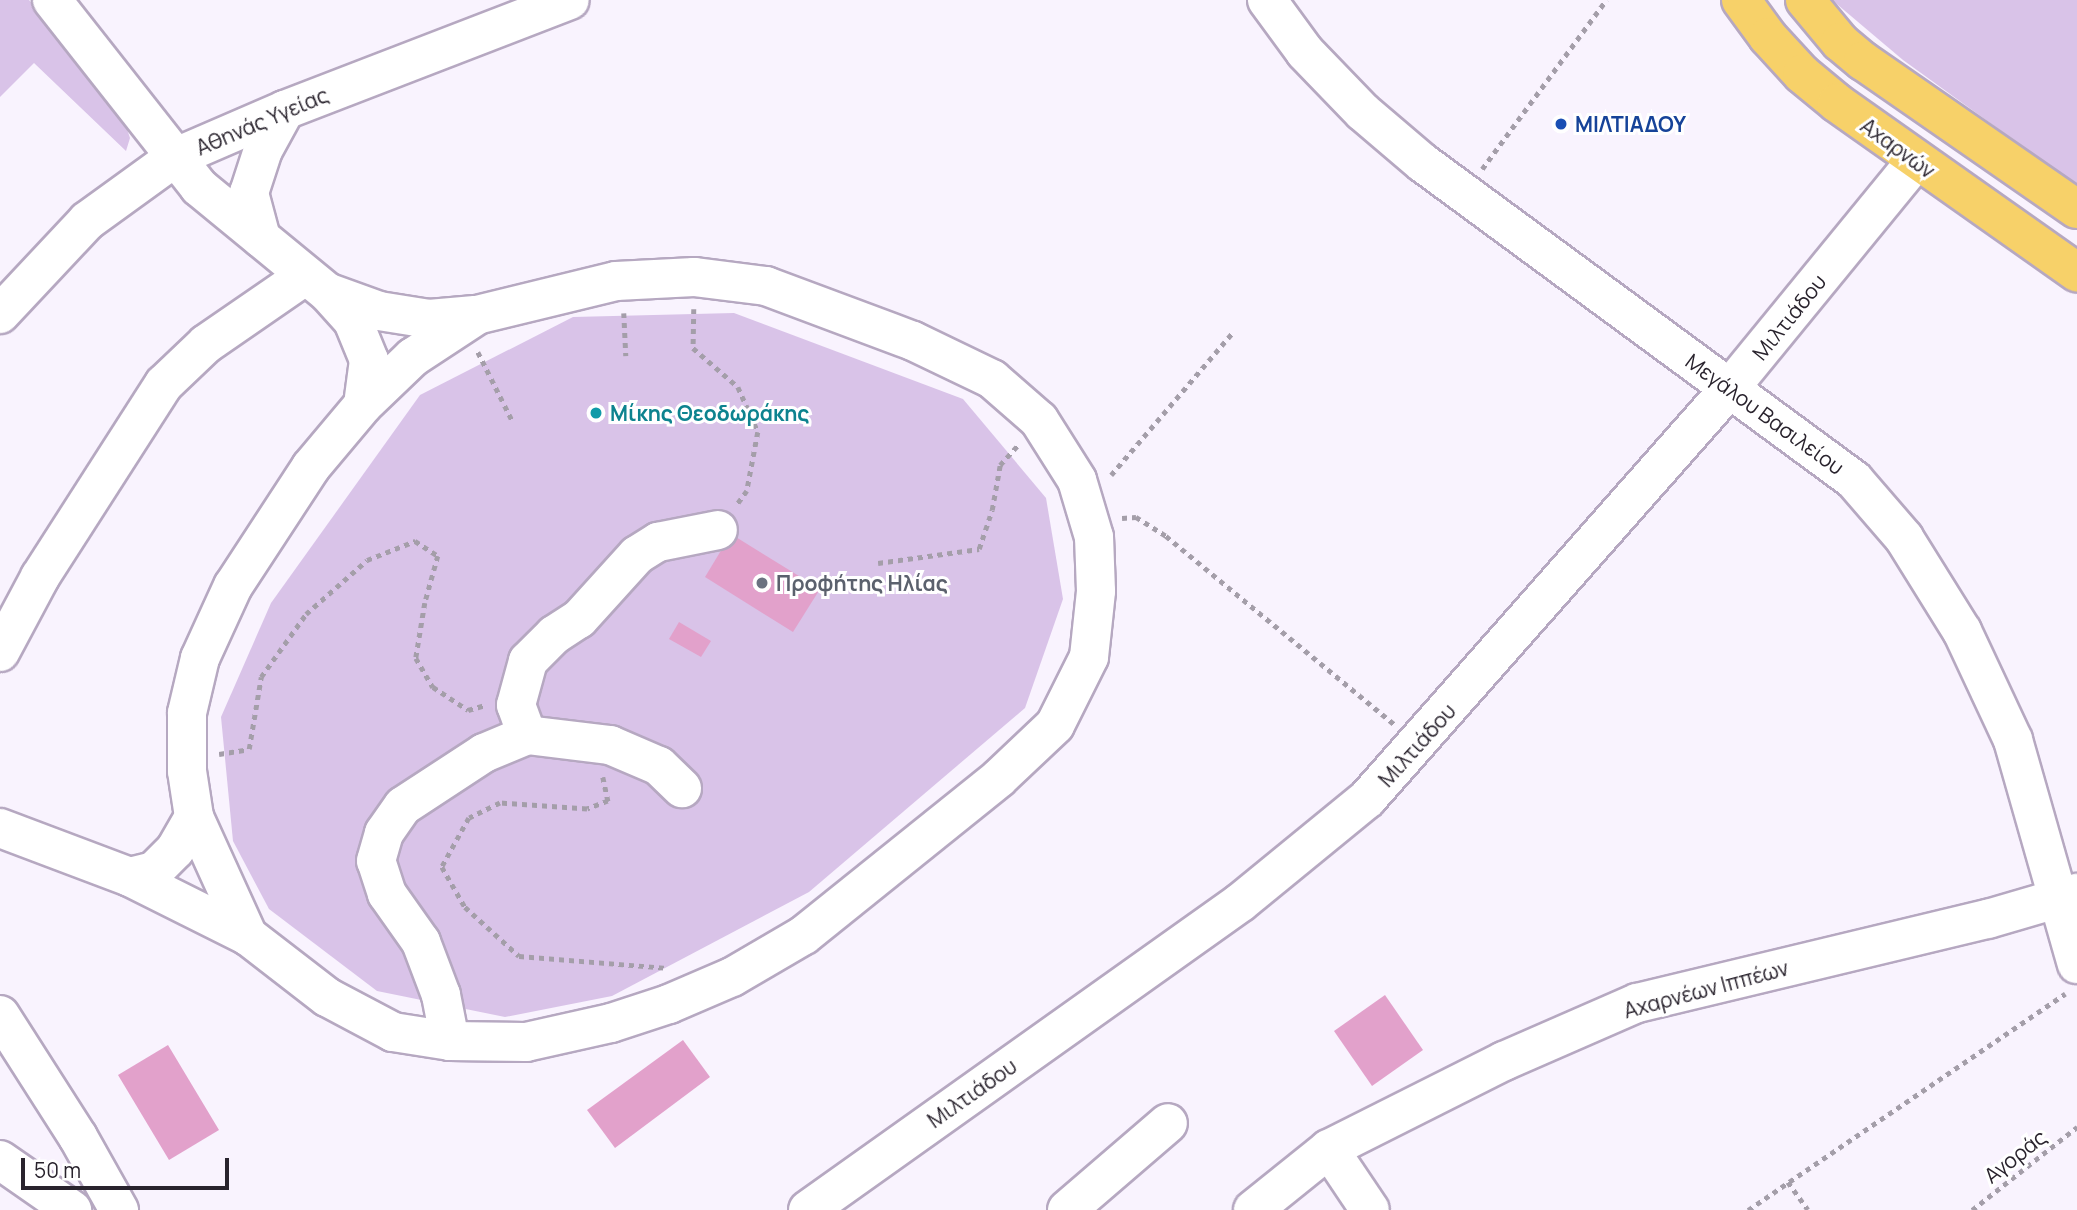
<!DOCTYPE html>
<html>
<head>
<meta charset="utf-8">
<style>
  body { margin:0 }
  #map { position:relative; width:2077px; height:1210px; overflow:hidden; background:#f9f3fe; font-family:Manrope,sans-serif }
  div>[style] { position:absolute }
  .green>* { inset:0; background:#d9c3e8 }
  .building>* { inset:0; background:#e2a1cb }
  .path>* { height:4.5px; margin-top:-2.25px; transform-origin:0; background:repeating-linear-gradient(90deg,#a49ea9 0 5px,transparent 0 10px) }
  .roads { filter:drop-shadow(2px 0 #b6a8c1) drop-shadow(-2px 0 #b6a8c1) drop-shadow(0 2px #b6a8c1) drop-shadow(0 -2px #b6a8c1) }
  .minor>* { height:38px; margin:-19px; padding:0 19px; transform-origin:19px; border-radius:19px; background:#fff }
  .major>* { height:38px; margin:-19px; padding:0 19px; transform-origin:19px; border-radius:19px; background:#f7d169 }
  .dots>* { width:19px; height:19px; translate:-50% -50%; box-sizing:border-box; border:4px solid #fff; border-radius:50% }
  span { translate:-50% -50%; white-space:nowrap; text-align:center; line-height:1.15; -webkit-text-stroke:6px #fff; paint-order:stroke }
  .street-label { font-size:21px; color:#29232d }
  .transit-label { font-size:21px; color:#164399; font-weight:700 }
  .left { translate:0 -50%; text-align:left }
  .culture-label { font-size:21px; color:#0d838f; font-weight:700 }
  .worship-label { font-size:21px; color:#5b616d; font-weight:700 }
  .scale { position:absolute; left:21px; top:1158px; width:208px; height:32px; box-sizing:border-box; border:4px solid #29232d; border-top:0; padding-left:9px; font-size:21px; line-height:24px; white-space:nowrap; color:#29232d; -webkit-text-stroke:5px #fff; paint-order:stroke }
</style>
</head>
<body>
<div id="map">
  <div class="green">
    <div style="clip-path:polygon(0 0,29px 0,125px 123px,130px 138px,126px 151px,34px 63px,0 97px)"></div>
    <div style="clip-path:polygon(1832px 0,2077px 0,2077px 186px,1903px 60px)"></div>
    <div style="clip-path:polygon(734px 313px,963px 399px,1046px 498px,1063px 599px,1025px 708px,809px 892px,612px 996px,505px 1017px,377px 991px,269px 909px,233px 841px,221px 717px,271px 603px,420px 395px,573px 317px)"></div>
  </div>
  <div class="building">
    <div style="clip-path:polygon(731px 534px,820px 589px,793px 632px,705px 577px)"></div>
    <div style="clip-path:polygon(679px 622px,711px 641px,701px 657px,669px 639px)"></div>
    <div style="clip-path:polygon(1385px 995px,1423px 1050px,1372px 1086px,1334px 1031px)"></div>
    <div style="clip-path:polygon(683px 1040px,710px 1077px,615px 1148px,587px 1110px)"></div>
    <div style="clip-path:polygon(168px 1045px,219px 1130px,169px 1160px,118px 1075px)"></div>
  </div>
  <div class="path">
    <div style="left:1482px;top:169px;width:210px;rotate:-53.7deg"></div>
    <div style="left:694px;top:309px;width:39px;rotate:91deg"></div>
    <div style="left:693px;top:348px;width:60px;rotate:40.9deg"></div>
    <div style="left:738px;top:387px;width:49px;rotate:66deg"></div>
    <div style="left:758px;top:432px;width:60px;rotate:100.6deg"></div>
    <div style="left:747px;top:491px;width:19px;rotate:126deg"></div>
    <div style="left:624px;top:313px;width:43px;rotate:87.3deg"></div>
    <div style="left:478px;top:352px;width:76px;rotate:63.4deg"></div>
    <div style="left:1111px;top:475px;width:188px;rotate:-49.5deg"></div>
    <div style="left:1122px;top:518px;width:14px;rotate:-4deg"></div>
    <div style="left:1136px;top:517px;width:36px;rotate:32deg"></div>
    <div style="left:1166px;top:536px;width:296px;rotate:39.5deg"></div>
    <div style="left:878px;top:563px;width:102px;rotate:-7.9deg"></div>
    <div style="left:979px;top:549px;width:41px;rotate:-71.6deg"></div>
    <div style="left:992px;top:510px;width:46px;rotate:-79.9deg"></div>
    <div style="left:1000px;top:465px;width:27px;rotate:-48deg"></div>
    <div style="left:219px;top:754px;width:30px;rotate:-9deg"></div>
    <div style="left:249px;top:749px;width:73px;rotate:-80.5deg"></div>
    <div style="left:261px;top:677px;width:77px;rotate:-54.5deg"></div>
    <div style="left:306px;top:614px;width:81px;rotate:-41.5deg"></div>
    <div style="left:367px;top:560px;width:52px;rotate:-21.6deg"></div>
    <div style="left:415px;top:541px;width:27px;rotate:33deg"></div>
    <div style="left:438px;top:556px;width:49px;rotate:105.5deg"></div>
    <div style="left:425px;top:603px;width:56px;rotate:99.3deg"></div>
    <div style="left:416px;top:658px;width:34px;rotate:60deg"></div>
    <div style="left:433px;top:687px;width:42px;rotate:33.3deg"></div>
    <div style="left:468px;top:710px;width:19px;rotate:-16deg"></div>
    <div style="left:603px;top:777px;width:25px;rotate:78deg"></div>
    <div style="left:608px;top:801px;width:22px;rotate:159deg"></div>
    <div style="left:587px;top:809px;width:87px;rotate:-176.1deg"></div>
    <div style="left:500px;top:803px;width:34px;rotate:154deg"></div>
    <div style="left:469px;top:818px;width:56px;rotate:118.9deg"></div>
    <div style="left:442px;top:867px;width:46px;rotate:60.1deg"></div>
    <div style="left:465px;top:907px;width:73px;rotate:42.2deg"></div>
    <div style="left:519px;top:956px;width:148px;rotate:4.6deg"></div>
    <div style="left:1788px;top:1182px;width:34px;rotate:54deg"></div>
    <div style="left:1748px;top:1210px;width:384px;rotate:-34.3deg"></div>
    <div style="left:1972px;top:1210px;width:134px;rotate:-38.3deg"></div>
  </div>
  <div class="roads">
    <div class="minor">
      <div style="left:52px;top:0;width:238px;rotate:51.8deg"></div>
      <div style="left:199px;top:187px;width:167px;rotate:39.4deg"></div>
      <div style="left:328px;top:293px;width:38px;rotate:48deg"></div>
      <div style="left:353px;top:321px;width:42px;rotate:67.7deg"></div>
      <div style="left:369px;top:360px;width:45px;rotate:97.6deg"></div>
      <div style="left:1267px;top:0;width:64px;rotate:53.8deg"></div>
      <div style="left:1305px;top:52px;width:83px;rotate:46deg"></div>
      <div style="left:1363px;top:112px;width:79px;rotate:40.4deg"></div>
      <div style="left:1423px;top:163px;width:535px;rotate:36.33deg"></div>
      <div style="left:1854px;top:480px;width:77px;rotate:49.2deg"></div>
      <div style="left:1904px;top:538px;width:110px;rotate:58.1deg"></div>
      <div style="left:1962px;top:631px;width:120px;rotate:64.9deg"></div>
      <div style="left:2013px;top:740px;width:233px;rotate:74.1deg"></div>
      <div style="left:261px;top:238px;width:47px;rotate:-104.9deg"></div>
      <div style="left:249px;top:193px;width:45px;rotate:-72deg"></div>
      <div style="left:263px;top:150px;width:46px;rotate:-61.2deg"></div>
      <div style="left:329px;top:293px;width:53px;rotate:19.8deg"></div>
      <div style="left:379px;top:311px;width:51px;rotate:9.1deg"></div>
      <div style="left:429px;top:319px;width:46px;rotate:-5deg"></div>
      <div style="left:0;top:314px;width:127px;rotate:-46.9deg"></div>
      <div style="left:87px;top:221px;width:107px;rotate:-35.9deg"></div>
      <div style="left:174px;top:158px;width:121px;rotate:-23.4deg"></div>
      <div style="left:285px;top:110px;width:305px;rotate:-21.1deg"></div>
      <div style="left:0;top:652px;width:85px;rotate:-61.9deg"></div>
      <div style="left:40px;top:577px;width:229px;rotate:-57.3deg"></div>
      <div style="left:164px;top:384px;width:58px;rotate:-43.6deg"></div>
      <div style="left:206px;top:344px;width:121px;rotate:-34.6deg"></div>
      <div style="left:527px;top:735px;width:32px;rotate:-110deg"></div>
      <div style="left:516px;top:705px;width:46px;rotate:-74.7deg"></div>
      <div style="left:528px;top:661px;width:37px;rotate:-45deg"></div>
      <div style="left:554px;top:635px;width:30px;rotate:-33deg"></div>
      <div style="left:579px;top:619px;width:86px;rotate:-47.8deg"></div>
      <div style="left:637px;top:555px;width:25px;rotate:-32deg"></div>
      <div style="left:658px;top:542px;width:61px;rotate:-11.3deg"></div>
      <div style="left:0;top:828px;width:139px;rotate:20.7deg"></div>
      <div style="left:130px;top:877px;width:132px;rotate:26.6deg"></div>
      <div style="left:248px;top:936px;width:100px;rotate:37.7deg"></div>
      <div style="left:327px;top:997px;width:75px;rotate:27.9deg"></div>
      <div style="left:393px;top:1032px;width:58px;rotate:9deg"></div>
      <div style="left:450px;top:1041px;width:76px;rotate:0.8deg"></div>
      <div style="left:526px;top:1042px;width:87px;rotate:-12.6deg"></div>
      <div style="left:611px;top:1023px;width:61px;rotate:-18.1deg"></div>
      <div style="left:669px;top:1004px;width:69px;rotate:-23.2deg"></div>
      <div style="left:732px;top:977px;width:83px;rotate:-30.3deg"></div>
      <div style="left:804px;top:935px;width:250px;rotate:-38.8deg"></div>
      <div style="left:999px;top:778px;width:77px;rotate:-43.4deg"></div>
      <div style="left:1055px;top:725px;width:76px;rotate:-63.4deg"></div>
      <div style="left:1089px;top:657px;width:66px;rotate:-83.9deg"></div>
      <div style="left:1096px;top:591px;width:54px;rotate:-92.1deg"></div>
      <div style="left:1094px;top:537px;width:59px;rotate:-106.6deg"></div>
      <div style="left:1077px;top:480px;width:71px;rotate:-122.3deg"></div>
      <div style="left:1039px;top:420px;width:62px;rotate:-138.9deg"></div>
      <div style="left:992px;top:379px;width:88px;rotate:-154.3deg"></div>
      <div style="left:913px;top:341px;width:157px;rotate:-159.5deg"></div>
      <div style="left:766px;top:286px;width:73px;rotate:-172.9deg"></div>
      <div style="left:694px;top:277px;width:78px;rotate:177.1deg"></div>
      <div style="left:616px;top:281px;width:143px;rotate:166.3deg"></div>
      <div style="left:477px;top:315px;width:77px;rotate:146.7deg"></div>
      <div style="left:413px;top:357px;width:69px;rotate:136.2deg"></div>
      <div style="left:363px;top:405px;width:81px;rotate:130deg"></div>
      <div style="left:311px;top:467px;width:142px;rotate:123.2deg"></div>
      <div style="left:233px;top:586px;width:79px;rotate:114.6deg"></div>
      <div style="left:200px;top:658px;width:57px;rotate:103.3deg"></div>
      <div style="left:187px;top:713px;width:58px;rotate:90deg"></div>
      <div style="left:187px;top:771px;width:47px;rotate:81.3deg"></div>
      <div style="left:194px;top:817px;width:131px;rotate:65.6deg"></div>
      <div style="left:130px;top:877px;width:25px;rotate:-14deg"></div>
      <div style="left:154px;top:871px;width:30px;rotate:-45deg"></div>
      <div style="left:175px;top:850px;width:38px;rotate:-60deg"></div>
      <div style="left:0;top:1015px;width:145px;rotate:57.4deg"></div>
      <div style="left:78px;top:1137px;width:84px;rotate:60.7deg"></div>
      <div style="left:450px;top:1041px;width:47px;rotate:-101.1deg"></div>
      <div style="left:441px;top:995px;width:57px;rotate:-110.7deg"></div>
      <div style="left:421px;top:942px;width:59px;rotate:-125.3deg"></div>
      <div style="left:387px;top:894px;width:35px;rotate:-108deg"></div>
      <div style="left:376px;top:861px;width:29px;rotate:-74deg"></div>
      <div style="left:384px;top:833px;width:33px;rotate:-55deg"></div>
      <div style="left:403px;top:806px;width:97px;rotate:-33.2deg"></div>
      <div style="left:484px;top:753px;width:47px;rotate:-22.7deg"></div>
      <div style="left:527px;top:735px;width:84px;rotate:6.9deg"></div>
      <div style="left:610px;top:745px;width:53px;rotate:23.2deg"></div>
      <div style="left:659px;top:766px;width:32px;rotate:44deg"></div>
      <div style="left:1329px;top:1149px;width:73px;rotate:56.1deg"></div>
      <div style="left:0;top:1160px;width:88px;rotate:34.8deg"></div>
      <div style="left:808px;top:1210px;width:531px;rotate:-35.42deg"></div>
      <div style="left:1241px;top:902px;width:163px;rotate:-39.3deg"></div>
      <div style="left:1367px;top:799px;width:548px;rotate:-48.55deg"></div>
      <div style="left:1730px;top:388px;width:293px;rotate:-50.7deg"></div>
      <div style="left:1067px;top:1210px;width:133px;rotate:-40.7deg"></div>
      <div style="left:1253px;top:1210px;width:97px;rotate:-38.8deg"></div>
      <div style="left:1329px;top:1149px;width:196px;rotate:-26.7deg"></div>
      <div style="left:1504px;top:1061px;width:145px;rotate:-23.6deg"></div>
      <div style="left:1637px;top:1003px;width:361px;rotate:-13.5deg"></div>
      <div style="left:1988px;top:919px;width:93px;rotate:-16.3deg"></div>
    </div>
    <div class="major">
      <div style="left:1741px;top:0;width:46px;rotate:53.9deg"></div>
      <div style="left:1768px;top:37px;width:50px;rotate:47.4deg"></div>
      <div style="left:1802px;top:74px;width:45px;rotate:39.6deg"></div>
      <div style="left:1837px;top:103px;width:294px;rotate:35.2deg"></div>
      <div style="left:1805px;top:0;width:55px;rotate:50.2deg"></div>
      <div style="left:1840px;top:42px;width:30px;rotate:40deg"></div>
      <div style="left:1863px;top:61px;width:260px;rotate:34.7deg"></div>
    </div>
  </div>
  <div class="dots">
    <div style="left:1561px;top:124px;background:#1a4fb4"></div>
    <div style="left:596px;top:413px;background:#0f9aa8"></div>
    <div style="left:762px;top:583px;background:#6b7280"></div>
  </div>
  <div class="street-label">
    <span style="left:262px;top:121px;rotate:-23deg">Αθηνάς Υγείας</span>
    <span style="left:1898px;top:148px;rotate:36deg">Αχαρνών</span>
    <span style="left:1789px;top:317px;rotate:-51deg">Μιλτιάδου</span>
    <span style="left:1765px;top:414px;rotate:36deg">Μεγάλου Βασιλείου</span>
    <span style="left:1417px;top:745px;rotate:-48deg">Μιλτιάδου</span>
    <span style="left:1706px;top:989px;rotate:-15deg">Αχαρνέων Ιππέων</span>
    <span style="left:972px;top:1093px;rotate:-35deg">Μιλτιάδου</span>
    <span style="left:2015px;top:1156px;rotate:-38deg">Αγοράς</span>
  </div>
  <div class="transit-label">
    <span class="left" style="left:1575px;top:124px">ΜΙΛΤΙΑΔΟΥ</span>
  </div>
  <div class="culture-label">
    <span class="left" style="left:610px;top:413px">Μίκης Θεοδωράκης</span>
  </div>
  <div class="worship-label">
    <span class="left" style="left:776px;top:583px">Προφήτης Ηλίας</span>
  </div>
  <div class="scale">50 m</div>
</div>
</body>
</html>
